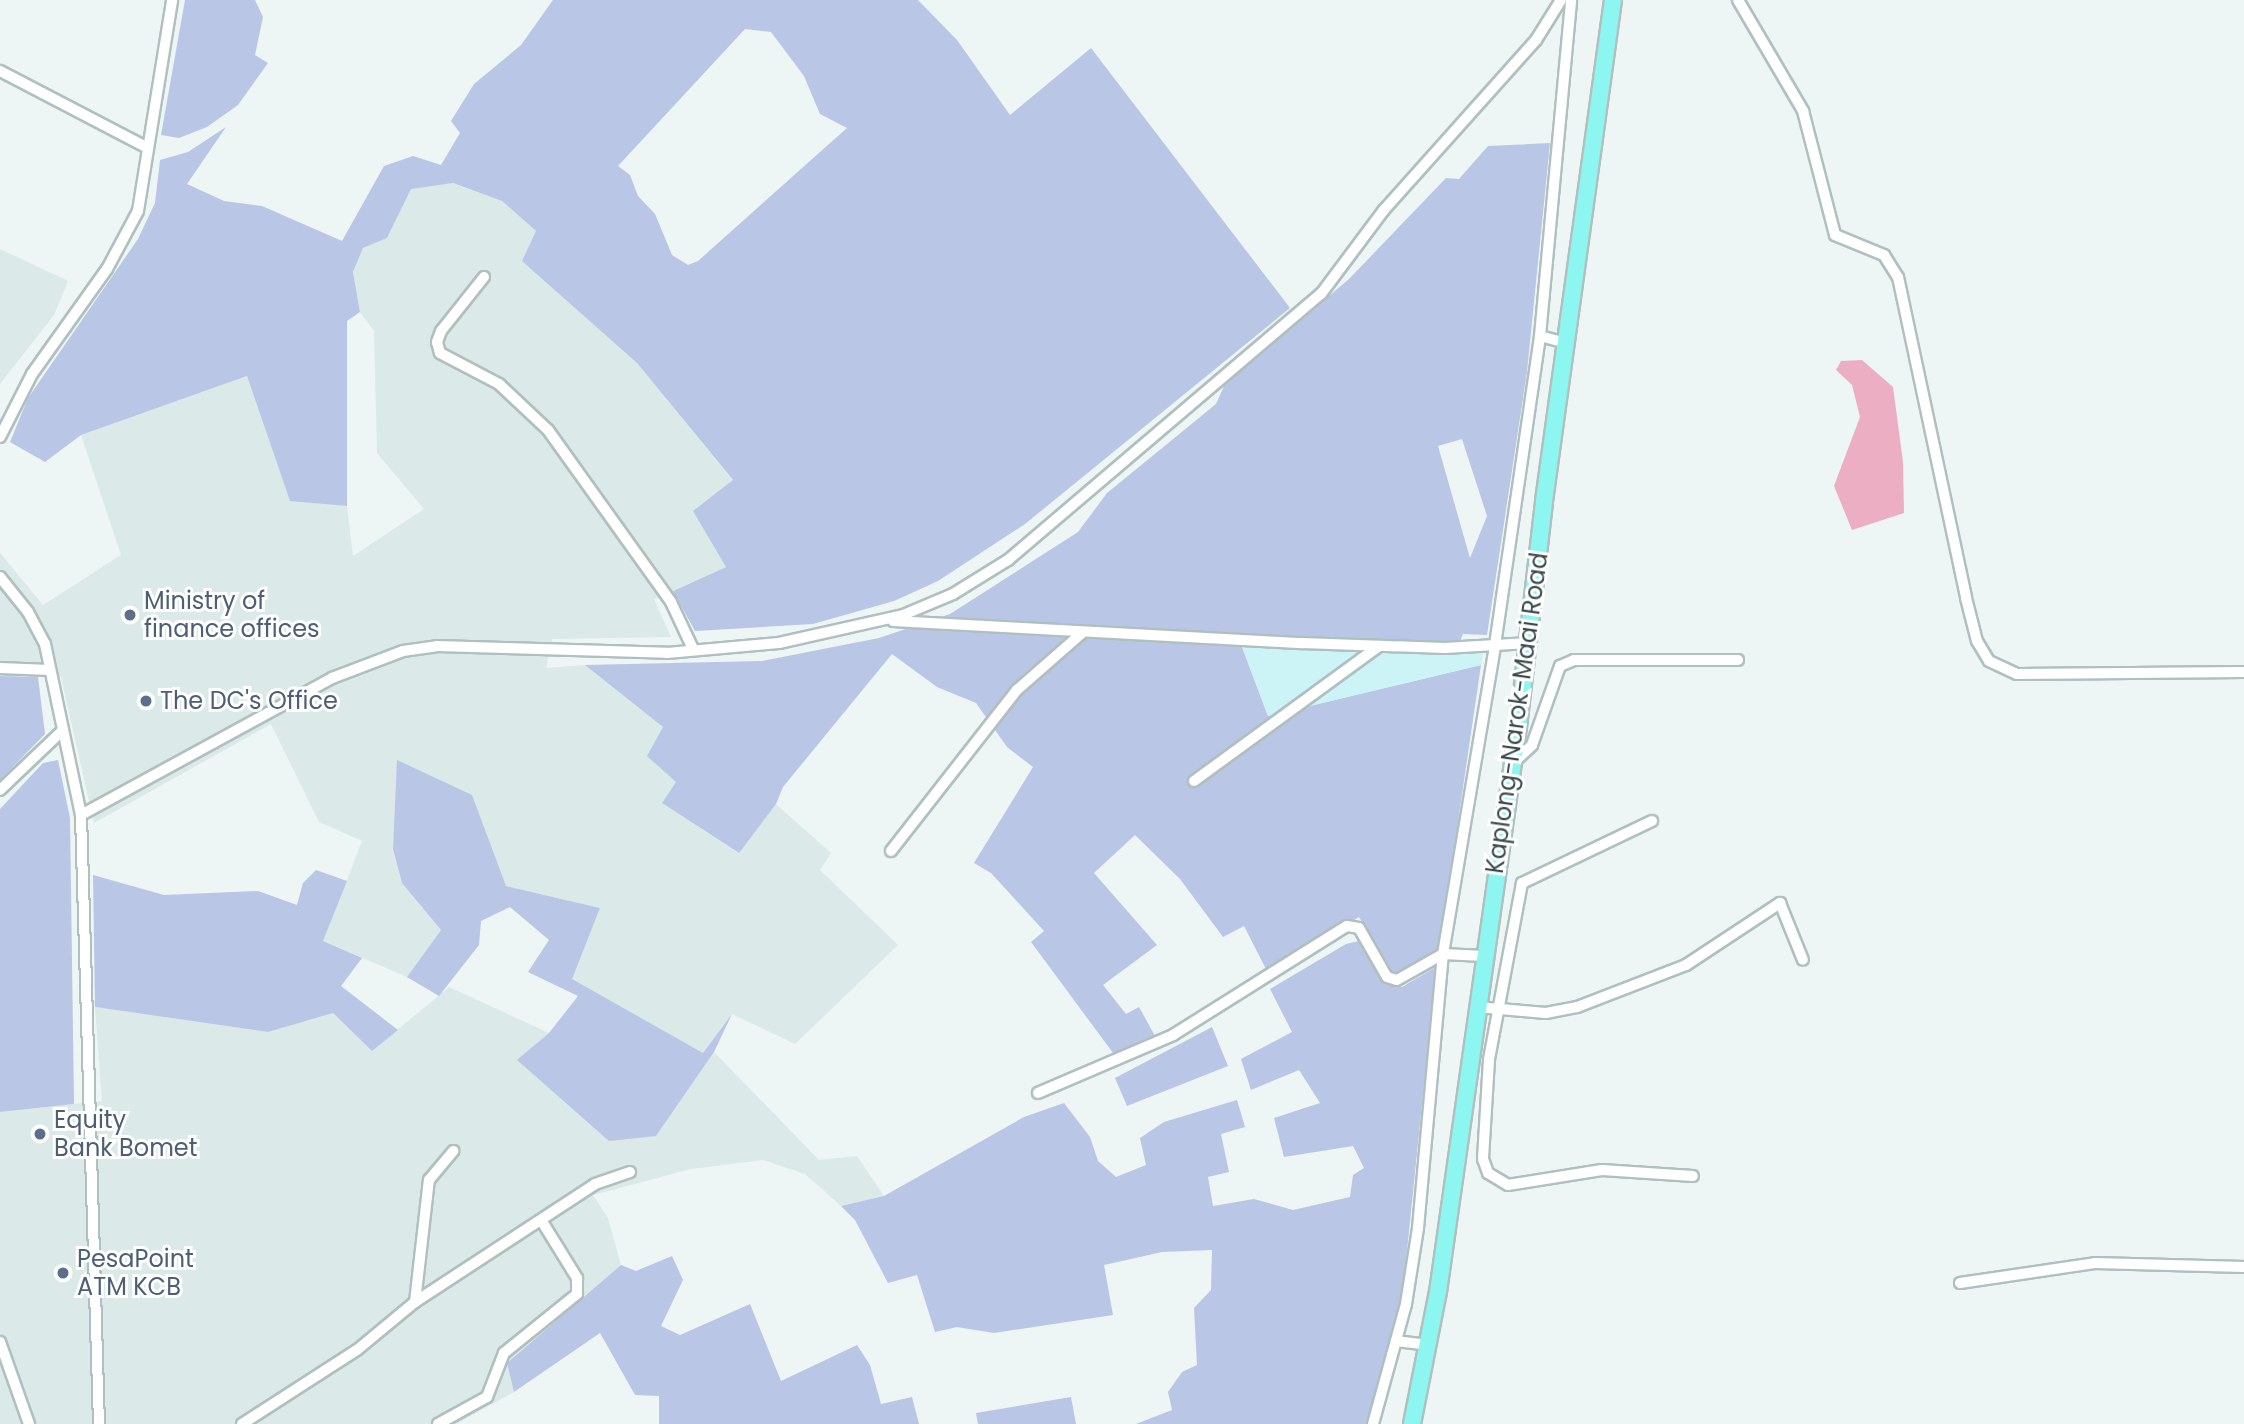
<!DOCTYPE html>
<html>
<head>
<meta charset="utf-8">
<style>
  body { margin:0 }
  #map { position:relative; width:2244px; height:1424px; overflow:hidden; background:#edf5f5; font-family:Poppins,sans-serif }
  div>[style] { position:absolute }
  .residential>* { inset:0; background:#dbe9e8 }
  .green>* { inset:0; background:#b9c6e6 }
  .sand>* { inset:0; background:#ccf3f5 }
  .water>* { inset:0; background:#ecaec2 }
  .roads { filter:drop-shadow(2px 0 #afc0bf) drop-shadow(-2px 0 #afc0bf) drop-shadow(0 2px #afc0bf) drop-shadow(0 -2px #afc0bf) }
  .minor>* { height:10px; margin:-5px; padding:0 5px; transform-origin:5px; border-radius:5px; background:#fff }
  .trunk>* { height:16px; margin:-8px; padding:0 8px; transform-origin:8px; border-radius:8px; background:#8ef6f1 }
  .dots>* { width:19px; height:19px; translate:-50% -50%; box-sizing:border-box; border:4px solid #fff; border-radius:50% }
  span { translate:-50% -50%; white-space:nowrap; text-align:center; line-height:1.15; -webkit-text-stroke:6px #fff; paint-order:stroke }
  .service-label { font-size:24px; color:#4e5e75 }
  .left { translate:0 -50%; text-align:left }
  .street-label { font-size:24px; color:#3a4948 }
</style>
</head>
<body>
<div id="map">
  <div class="residential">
    <div style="clip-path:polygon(452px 183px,502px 201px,536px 231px,523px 261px,637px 363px,733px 481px,726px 567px,654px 599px,671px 637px,552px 639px,546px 668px,585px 665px,663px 727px,676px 782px,662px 803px,738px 853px,776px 804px,831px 853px,820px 870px,898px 945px,795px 1044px,732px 1014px,703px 1053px,571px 979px,600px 908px,506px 886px,398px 761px,393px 849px,402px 883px,441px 930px,407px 977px,323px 941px,362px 841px,319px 822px,271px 724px,94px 823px,61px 677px,0 676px,0 553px,43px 605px,121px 555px,81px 435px,247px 376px,290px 500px,347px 506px,353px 556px,424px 509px,377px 453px,374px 331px,360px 312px,353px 272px,363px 248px,387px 238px,411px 188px)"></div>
    <div style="clip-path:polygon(0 249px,68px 281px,54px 315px,0 384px)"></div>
    <div style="clip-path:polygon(449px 987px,549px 1033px,518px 1060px,656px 1136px,714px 1052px,819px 1160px,857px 1156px,884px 1196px,841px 1206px,805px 1174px,763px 1160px,691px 1169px,593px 1195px,608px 1218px,621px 1265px,507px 1363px,514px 1392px,456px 1424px,0 1424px,0 1112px,102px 1101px,95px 1007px,268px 1032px,333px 1013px,372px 1051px)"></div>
  </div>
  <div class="green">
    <div style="clip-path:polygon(185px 0,255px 0,263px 17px,255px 55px,268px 63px,238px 105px,207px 127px,179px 138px,161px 135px)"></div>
    <div style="clip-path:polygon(evenodd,553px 0,918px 0,957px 40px,1010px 115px,1091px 48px,1290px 308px,1025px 524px,938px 581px,894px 601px,813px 624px,695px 631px,673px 591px,726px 567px,693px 511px,733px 480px,637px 363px,522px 261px,536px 231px,502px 201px,453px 183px,411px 189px,387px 238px,363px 248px,353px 272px,360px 312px,347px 321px,347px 506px,290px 501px,247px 376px,81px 435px,45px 462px,10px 442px,28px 398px,138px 239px,155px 203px,160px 160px,188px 152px,226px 127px,187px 184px,224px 201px,262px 206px,342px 241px,384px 166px,413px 156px,441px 165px,460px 133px,451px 121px,474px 84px,521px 45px,553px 0,745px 29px,771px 32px,804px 76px,820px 114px,847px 128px,698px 261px,688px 265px,672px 255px,655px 214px,638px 196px,630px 175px,618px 166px,745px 29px)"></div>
    <div style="clip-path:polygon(evenodd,1550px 143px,1527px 372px,1487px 635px,1463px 634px,1456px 652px,1242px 647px,1268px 716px,1481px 665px,1439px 951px,1399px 974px,1392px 972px,1359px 917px,1268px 973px,1244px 926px,1223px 937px,1180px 879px,1135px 835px,1094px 873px,1157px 945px,1103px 985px,1126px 1014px,1139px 1007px,1155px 1036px,1116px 1057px,1031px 942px,1044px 931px,991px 873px,974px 863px,1033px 767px,1007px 747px,976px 703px,937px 687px,892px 654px,783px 787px,776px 804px,739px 853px,662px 803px,676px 782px,647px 756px,663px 727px,585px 665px,762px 661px,879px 638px,950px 614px,1078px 532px,1107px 493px,1216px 404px,1225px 384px,1349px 279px,1446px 178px,1459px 179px,1488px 146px,1550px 143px,1462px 439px,1487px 516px,1470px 558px,1438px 446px,1462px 439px)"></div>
    <div style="clip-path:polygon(0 676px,38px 677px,45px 734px,0 780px)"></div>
    <div style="clip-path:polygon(58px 760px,70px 818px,74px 1104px,0 1112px,0 809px,43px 763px)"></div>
    <div style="clip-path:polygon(397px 760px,472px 795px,506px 886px,600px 908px,572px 979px,703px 1053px,732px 1014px,714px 1052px,656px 1136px,609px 1141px,517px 1060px,549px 1033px,578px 996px,528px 972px,549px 940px,510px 907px,481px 921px,479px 945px,439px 996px,407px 977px,441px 930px,402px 883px,393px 849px)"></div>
    <div style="clip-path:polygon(316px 870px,347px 881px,323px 941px,362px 958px,341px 986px,398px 1030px,372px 1051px,333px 1013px,268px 1032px,95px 1007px,93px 875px,164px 895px,258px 891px,297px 905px,303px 883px)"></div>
    <div style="clip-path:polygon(1359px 941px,1389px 984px,1402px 987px,1436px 967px,1402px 1300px,1371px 1424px,1136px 1424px,1172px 1410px,1168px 1392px,1182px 1372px,1197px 1365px,1194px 1308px,1211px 1290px,1212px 1250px,1162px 1252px,1104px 1265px,1113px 1315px,994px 1333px,957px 1327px,935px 1332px,917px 1275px,888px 1283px,855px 1220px,841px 1206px,884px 1196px,1024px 1117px,1064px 1103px,1090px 1137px,1098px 1161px,1116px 1177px,1146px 1165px,1140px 1138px,1164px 1122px,1237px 1100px,1245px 1127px,1221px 1134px,1229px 1172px,1208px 1177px,1213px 1206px,1254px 1199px,1293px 1210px,1350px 1197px,1353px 1175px,1364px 1168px,1353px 1146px,1284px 1157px,1274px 1118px,1320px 1103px,1299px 1070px,1251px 1090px,1241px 1059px,1292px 1032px,1270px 989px,1346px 944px)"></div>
    <div style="clip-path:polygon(1212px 1027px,1228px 1066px,1127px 1106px,1115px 1078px)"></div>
    <div style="clip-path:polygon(672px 1256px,683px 1280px,661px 1326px,680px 1335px,750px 1304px,781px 1381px,857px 1345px,870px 1365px,881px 1404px,912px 1397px,919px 1424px,659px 1424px,659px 1396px,635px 1395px,600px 1333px,514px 1392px,507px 1363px,621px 1265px,636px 1271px)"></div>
    <div style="clip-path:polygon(1071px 1397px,1076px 1424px,978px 1424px,976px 1413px)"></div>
  </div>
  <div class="sand">
    <div style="clip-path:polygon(1242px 647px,1456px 652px,1483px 653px,1481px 665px,1268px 716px)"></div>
  </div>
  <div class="water">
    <div style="clip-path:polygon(1862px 360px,1893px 387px,1903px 462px,1904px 513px,1852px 530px,1834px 486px,1860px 417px,1852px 385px,1836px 370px,1841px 361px)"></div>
  </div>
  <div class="roads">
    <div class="minor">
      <div style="left:1738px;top:0;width:129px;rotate:59.6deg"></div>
      <div style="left:1803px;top:111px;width:128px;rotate:75.5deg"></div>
      <div style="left:1835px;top:235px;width:53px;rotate:22.2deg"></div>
      <div style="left:1884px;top:255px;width:26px;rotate:58deg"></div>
      <div style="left:1898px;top:277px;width:328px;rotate:78deg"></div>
      <div style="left:1966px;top:598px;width:44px;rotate:75.7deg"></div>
      <div style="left:1977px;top:641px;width:23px;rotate:59deg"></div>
      <div style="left:1989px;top:661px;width:31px;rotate:25deg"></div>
      <div style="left:2017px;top:674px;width:227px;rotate:-0.5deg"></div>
      <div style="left:0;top:71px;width:165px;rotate:27.5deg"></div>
      <div style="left:484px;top:277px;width:69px;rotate:128.5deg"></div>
      <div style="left:441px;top:331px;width:12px;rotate:110deg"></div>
      <div style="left:437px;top:342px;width:11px;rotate:75deg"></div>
      <div style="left:440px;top:353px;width:67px;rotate:27.7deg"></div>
      <div style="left:499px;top:384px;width:67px;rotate:43.2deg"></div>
      <div style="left:548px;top:430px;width:211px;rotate:54.4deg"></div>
      <div style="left:671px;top:602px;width:52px;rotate:64.9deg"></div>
      <div style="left:1540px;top:336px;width:28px;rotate:15deg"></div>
      <div style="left:0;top:437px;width:71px;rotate:-63.1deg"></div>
      <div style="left:32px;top:374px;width:129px;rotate:-54.5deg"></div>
      <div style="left:107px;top:269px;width:66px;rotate:-61.9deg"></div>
      <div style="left:138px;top:211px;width:214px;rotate:-80.8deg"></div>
      <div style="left:0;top:577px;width:45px;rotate:51.3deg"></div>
      <div style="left:28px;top:612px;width:36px;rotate:62deg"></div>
      <div style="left:45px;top:644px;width:175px;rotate:78.1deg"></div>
      <div style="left:81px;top:815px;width:609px;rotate:88.31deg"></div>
      <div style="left:893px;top:621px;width:410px;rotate:3.1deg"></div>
      <div style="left:1302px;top:643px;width:143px;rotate:2deg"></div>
      <div style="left:1445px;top:648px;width:84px;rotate:-3.4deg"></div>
      <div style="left:0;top:668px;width:50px;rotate:2.3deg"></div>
      <div style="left:1513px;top:763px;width:26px;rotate:-43deg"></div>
      <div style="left:1532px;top:745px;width:84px;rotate:-70.5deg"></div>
      <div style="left:1560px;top:666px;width:15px;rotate:-23deg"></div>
      <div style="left:1574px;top:660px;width:164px"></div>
      <div style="left:1194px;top:781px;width:229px;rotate:-36.1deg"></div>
      <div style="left:0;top:790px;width:87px;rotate:-43.6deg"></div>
      <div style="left:81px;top:815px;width:286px;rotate:-28.6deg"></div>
      <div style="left:332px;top:678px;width:76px;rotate:-20.8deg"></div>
      <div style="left:403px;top:651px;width:34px;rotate:-8deg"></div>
      <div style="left:437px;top:646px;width:230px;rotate:1.7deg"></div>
      <div style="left:667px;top:653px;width:112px;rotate:-5.1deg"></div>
      <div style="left:779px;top:643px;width:127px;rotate:-12.7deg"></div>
      <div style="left:903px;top:615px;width:54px;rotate:-22.8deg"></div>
      <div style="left:953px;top:594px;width:65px;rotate:-31.7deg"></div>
      <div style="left:1008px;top:560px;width:411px;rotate:-40.4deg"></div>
      <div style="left:1321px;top:294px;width:104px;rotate:-53.2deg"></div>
      <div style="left:1383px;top:211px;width:229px;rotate:-48.2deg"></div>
      <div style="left:1536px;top:40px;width:47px;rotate:-58deg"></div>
      <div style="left:1652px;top:821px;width:144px;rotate:154.5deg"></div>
      <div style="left:1522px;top:883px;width:180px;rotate:100.6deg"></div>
      <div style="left:1489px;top:1060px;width:99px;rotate:93.5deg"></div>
      <div style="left:1483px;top:1159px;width:15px;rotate:70deg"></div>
      <div style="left:1488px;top:1173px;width:23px;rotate:31deg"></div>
      <div style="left:1508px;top:1185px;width:95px;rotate:-9.1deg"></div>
      <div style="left:1602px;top:1170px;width:91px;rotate:3.8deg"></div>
      <div style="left:891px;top:851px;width:204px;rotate:-52deg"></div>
      <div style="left:1017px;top:690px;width:86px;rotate:-41.2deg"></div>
      <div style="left:1477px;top:1007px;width:69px;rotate:5deg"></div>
      <div style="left:1546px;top:1013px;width:32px;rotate:-11deg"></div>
      <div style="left:1577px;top:1007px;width:117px;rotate:-21.1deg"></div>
      <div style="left:1686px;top:965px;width:113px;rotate:-33.4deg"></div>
      <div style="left:1780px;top:903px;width:61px;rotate:68deg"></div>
      <div style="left:1038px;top:1093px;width:147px;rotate:-23.2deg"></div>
      <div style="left:1173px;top:1035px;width:205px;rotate:-32.1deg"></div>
      <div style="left:1347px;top:926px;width:12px;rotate:9deg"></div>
      <div style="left:1359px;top:928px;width:56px;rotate:60.3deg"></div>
      <div style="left:1387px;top:977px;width:10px;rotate:17deg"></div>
      <div style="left:1397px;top:980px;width:53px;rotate:-29.5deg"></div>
      <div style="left:1443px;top:954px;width:41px;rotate:2.8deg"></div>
      <div style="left:1960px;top:1283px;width:136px;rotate:-8.4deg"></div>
      <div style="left:2095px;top:1263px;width:149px;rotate:1.5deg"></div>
      <div style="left:415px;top:1302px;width:215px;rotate:-33.2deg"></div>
      <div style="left:595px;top:1184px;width:37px;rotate:-19deg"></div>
      <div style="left:1396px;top:1341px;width:34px;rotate:7deg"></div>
      <div style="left:0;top:1342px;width:87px;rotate:70.5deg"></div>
      <div style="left:242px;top:1424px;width:137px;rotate:-32.8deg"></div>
      <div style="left:357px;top:1350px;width:75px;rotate:-39.6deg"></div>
      <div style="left:415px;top:1302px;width:123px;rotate:-83.5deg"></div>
      <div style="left:429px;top:1180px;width:38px;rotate:-50deg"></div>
      <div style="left:438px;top:1424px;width:56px;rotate:-28.9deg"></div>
      <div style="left:487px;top:1397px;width:47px;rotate:-68.9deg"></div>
      <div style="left:504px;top:1353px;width:94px;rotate:-38.9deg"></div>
      <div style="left:577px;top:1294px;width:16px;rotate:-90deg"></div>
      <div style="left:577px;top:1278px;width:68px;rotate:-121.8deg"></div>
      <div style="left:1373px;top:1424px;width:124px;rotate:-74.6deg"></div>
      <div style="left:1406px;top:1304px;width:77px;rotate:-81deg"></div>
      <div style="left:1418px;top:1228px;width:275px;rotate:-84.8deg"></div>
      <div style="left:1443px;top:954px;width:313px;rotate:-80.4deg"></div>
      <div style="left:1495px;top:645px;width:312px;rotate:-81.7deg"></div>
      <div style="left:1540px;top:336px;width:337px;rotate:-84.7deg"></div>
    </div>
    <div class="trunk">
      <div style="left:1412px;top:1424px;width:135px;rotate:-78.9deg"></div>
      <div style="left:1438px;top:1292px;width:571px;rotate:-81.94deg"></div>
      <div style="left:1518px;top:727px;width:227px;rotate:-83.4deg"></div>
      <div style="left:1544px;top:501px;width:506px;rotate:-82.16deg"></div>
    </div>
  </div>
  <div class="dots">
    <div style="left:130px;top:615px;background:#5c6f8a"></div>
    <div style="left:146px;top:701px;background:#5c6f8a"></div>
    <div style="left:40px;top:1134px;background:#5c6f8a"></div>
    <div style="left:63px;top:1273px;background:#5c6f8a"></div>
  </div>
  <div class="service-label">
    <span class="left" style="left:144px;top:615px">Ministry of<br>finance offices</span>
    <span class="left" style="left:160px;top:701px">The DC's Office</span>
    <span class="left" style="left:54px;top:1134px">Equity<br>Bank Bomet</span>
    <span class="left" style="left:77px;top:1273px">PesaPoint<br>ATM KCB</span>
  </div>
  <div class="street-label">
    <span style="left:1517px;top:713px;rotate:-82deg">Kaplong-Narok-Maai Road</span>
  </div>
</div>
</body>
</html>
